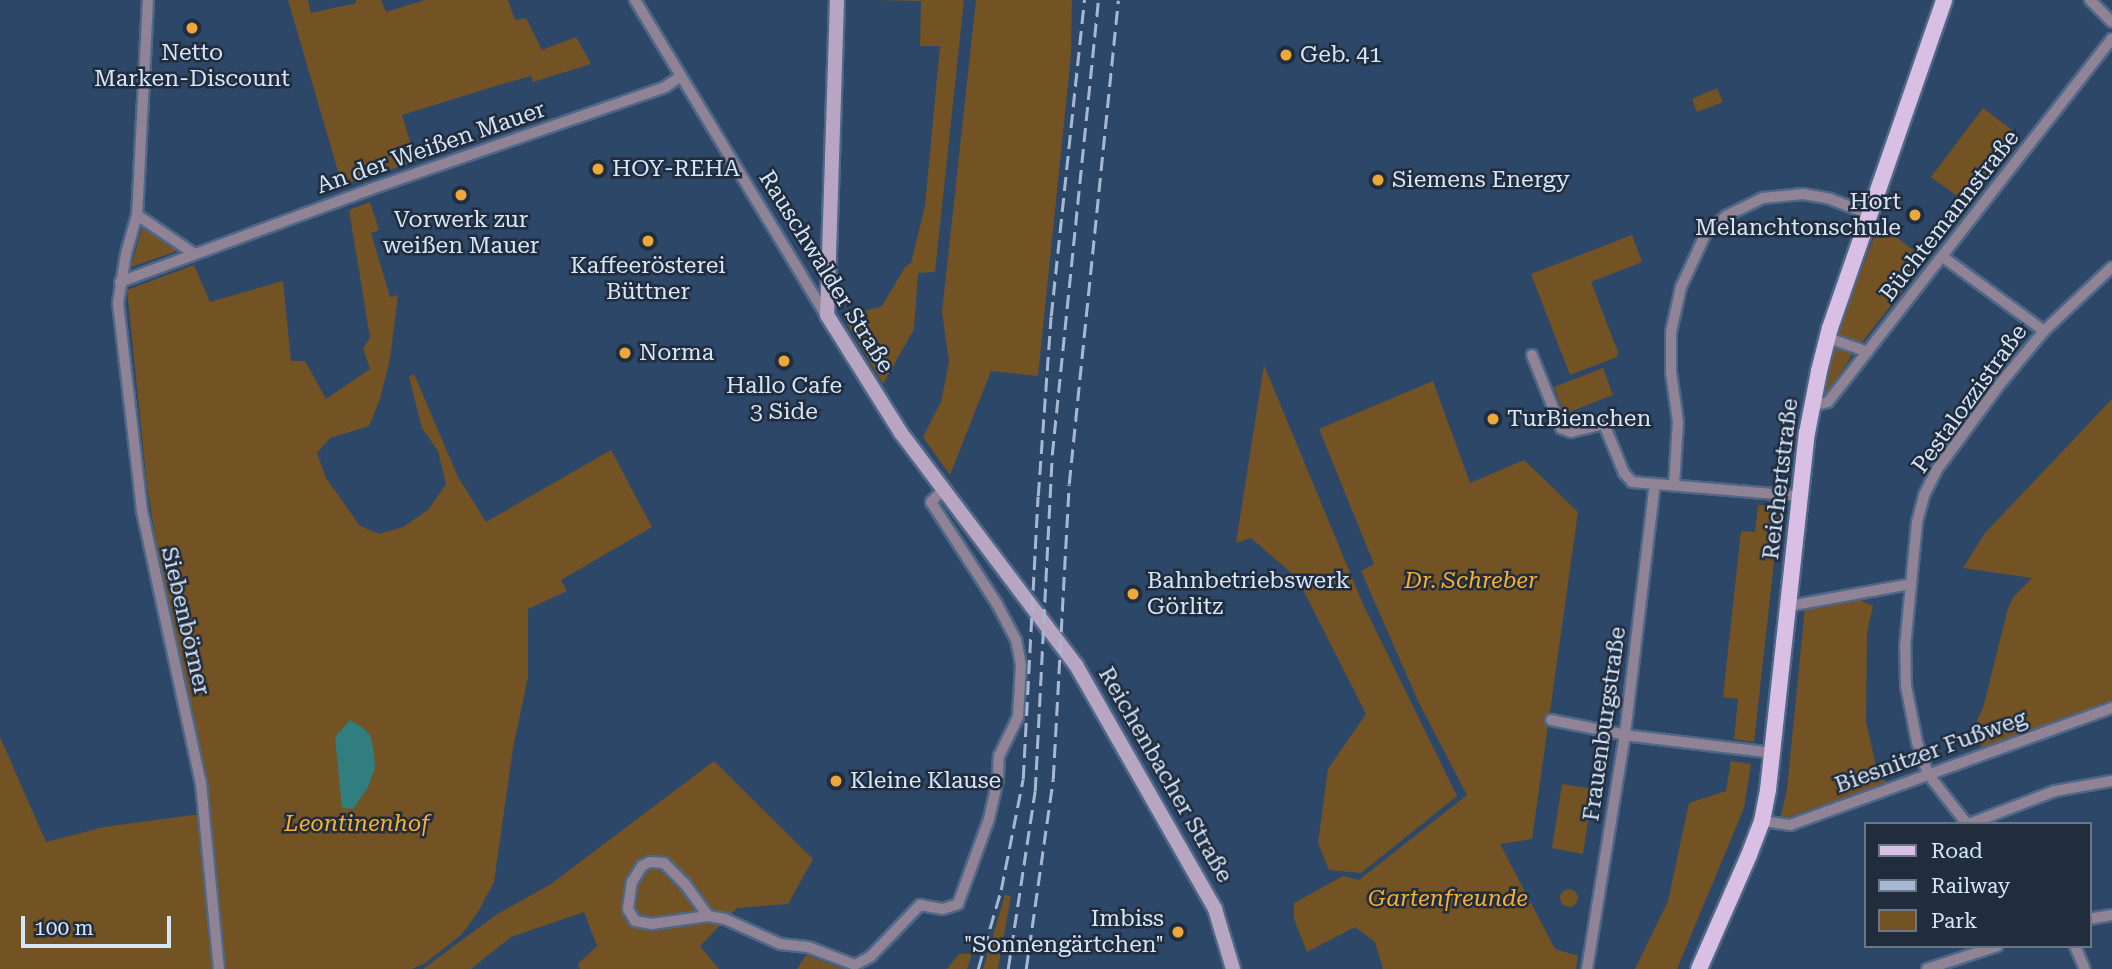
<!DOCTYPE html>
<html>
<head>
<meta charset="utf-8">
<style>
  body { margin:0 }
  #map { position:relative; width:2112px; height:969px; overflow:hidden; background:#2d4769; font-family:"Roboto Serif",serif }
  div>[style] { position:absolute }
  .green>* { inset:0; background:#735323 }
  .round { border-radius:50% }
  .water>* { inset:0; background:#307e7f }
  .roads { filter:drop-shadow(2px 0 #4f6786) drop-shadow(-2px 0 #4f6786) drop-shadow(0 2px #4f6786) drop-shadow(0 -2px #4f6786) }
  .minor>* { height:10px; margin:-5px; padding:0 5px; transform-origin:5px; border-radius:5px; background:#908395 }
  .secondary>* { height:14px; margin:-7px; padding:0 7px; transform-origin:7px; border-radius:7px; background:#b8a5c1 }
  .primary>* { height:16px; margin:-8px; padding:0 8px; transform-origin:8px; border-radius:8px; background:#d8bfe3 }
  .rail>* { height:2.5px; margin-top:-1.25px; transform-origin:0; background:repeating-linear-gradient(90deg,#a7b9d2 0 14px,transparent 0 21px) }
  .dots>* { width:19px; height:19px; translate:-50% -50%; box-sizing:border-box; border:4px solid #212d3d; border-radius:50% }
  span { translate:-50% -50%; white-space:nowrap; text-align:center; line-height:1.15; -webkit-text-stroke:5px #212d3d; paint-order:stroke }
  .poi-label { font-size:23px; color:#d5e5fa }
  .left { translate:0 -50%; text-align:left }
  .right { translate:-100% -50%; text-align:right }
  .street-label { font-size:23px; color:#d5e5fa }
  .park-label { font-size:23px; color:#f9b031; font-style:italic }
  .legend { position:absolute; left:1864px; top:822px; width:228px; height:126px; box-sizing:border-box; background:#212d3d; border:2px solid #697789; margin:0; padding:9px 12px; list-style:none; font-size:21px; color:#d5e5fa }
  .legend li { display:flex; align-items:center; gap:14px; height:35px }
  .legend b { width:35px; border:2px solid #697789 }
  .scale { position:absolute; left:21px; top:916px; width:150px; height:32px; box-sizing:border-box; border:4px solid #d5e5fa; border-top:0; padding-left:9px; font-size:21px; line-height:24px; white-space:nowrap; color:#d5e5fa; -webkit-text-stroke:5px #212d3d; paint-order:stroke }
</style>
</head>
<body>
<div id="map">
  <div class="green">
    <div style="clip-path:polygon(288px 0,308px 0,311px 13px,356px 3px,356px 0,381px 0,386px 12px,425px 0,508px 0,515px 20px,526px 18px,542px 50px,576px 37px,591px 64px,533px 82px,531px 76px,499px 85px,402px 115px,416px 161px,342px 185px)"></div>
    <div style="clip-path:polygon(875px 0,964px 0,935px 272px,918px 273px,914px 329px,883px 384px,843px 317px,882px 306px,905px 267px,911px 263px,925px 206px,940px 46px,920px 46px,921px 1px)"></div>
    <div style="clip-path:polygon(976px 0,1072px 0,1071px 55px,1038px 376px,991px 371px,950px 475px,923px 437px,941px 402px,949px 362px,942px 312px)"></div>
    <div style="clip-path:polygon(1717px 88px,1723px 102px,1697px 112px,1692px 99px)"></div>
    <div style="clip-path:polygon(1983px 108px,2016px 133px,1964px 201px,1931px 177px)"></div>
    <div style="clip-path:polygon(370px 202px,379px 230px,371px 233px,390px 297px,398px 295px,390px 359px,380px 399px,369px 426px,330px 438px,317px 453px,326px 478px,360px 526px,379px 534px,403px 527px,428px 510px,446px 484px,438px 451px,422px 428px,409px 377px,414px 374px,458px 477px,486px 522px,611px 450px,652px 527px,561px 580px,567px 591px,528px 609px,528px 677px,513px 748px,494px 882px,478px 912px,461px 935px,425px 963px,412px 969px,222px 969px,208px 794px,159px 560px,147px 486px,127px 290px,194px 265px,210px 302px,283px 281px,291px 361px,305px 361px,326px 399px,370px 369px,363px 349px,370px 337px,349px 210px)"></div>
    <div style="clip-path:polygon(1879px 224px,1926px 260px,1853px 354px,1828px 392px,1820px 395px,1837px 334px)"></div>
    <div style="clip-path:polygon(142px 228px,177px 248px,177px 251px,131px 267px)"></div>
    <div style="clip-path:polygon(1632px 235px,1642px 262px,1591px 282px,1618px 352px,1617px 357px,1570px 375px,1531px 274px)"></div>
    <div style="clip-path:polygon(1264px 365px,1363px 604px,1457px 796px,1361px 873px,1329px 870px,1318px 843px,1328px 769px,1366px 714px,1297px 578px,1251px 538px,1236px 543px)"></div>
    <div style="clip-path:polygon(1603px 368px,1613px 395px,1564px 414px,1554px 387px)"></div>
    <div style="clip-path:polygon(1433px 381px,1470px 483px,1524px 460px,1578px 512px,1532px 839px,1500px 844px,1555px 949px,1578px 956px,1576px 969px,1383px 969px,1375px 942px,1355px 927px,1307px 952px,1294px 919px,1294px 903px,1343px 876px,1359px 880px,1467px 795px,1419px 703px,1361px 571px,1374px 564px,1319px 429px)"></div>
    <div style="clip-path:polygon(2112px 399px,2112px 702px,1981px 749px,1977px 720px,1983px 708px,2008px 608px,2014px 596px,2032px 578px,1963px 568px,1985px 533px)"></div>
    <div style="clip-path:polygon(1758px 505px,1780px 508px,1754px 742px,1734px 739px,1738px 699px,1723px 697px,1741px 531px,1755px 532px)"></div>
    <div style="clip-path:polygon(1856px 598px,1873px 606px,1867px 632px,1866px 722px,1876px 766px,1886px 783px,1780px 820px,1787px 789px,1805px 607px)"></div>
    <div style="clip-path:polygon(0 737px,46px 842px,104px 827px,200px 814px,216px 969px,0 969px)"></div>
    <div style="clip-path:polygon(714px 761px,813px 859px,788px 904px,737px 908px,700px 946px,719px 969px,580px 969px,578px 964px,597px 946px,584px 912px,511px 937px,471px 969px,423px 969px,496px 915px,551px 884px)"></div>
    <div style="clip-path:polygon(1731px 761px,1751px 764px,1744px 808px,1677px 969px,1635px 969px,1668px 901px,1689px 803px,1726px 791px)"></div>
    <div style="clip-path:polygon(1562px 784px,1593px 789px,1583px 854px,1552px 848px)"></div>
    <div class="round" style="left:1560px;top:889px;width:18px;height:18px"></div>
    <div style="clip-path:polygon(1005px 895px,1011px 896px,998px 969px,983px 969px)"></div>
    <div style="clip-path:polygon(959px 954px,972px 954px,967px 969px,947px 969px)"></div>
    <div style="clip-path:polygon(806px 955px,844px 969px,797px 969px)"></div>
  </div>
  <div class="water">
    <div style="clip-path:polygon(350px 720px,362px 727px,370px 735px,374px 752px,375px 768px,367px 789px,353px 809px,342px 808px,335px 737px)"></div>
  </div>
  <div class="roads">
    <div class="minor">
      <div style="left:148px;top:0;width:215px;rotate:92.9deg"></div>
      <div style="left:137px;top:215px;width:41px;rotate:105.8deg"></div>
      <div style="left:126px;top:254px;width:50px;rotate:99.3deg"></div>
      <div style="left:118px;top:303px;width:209px;rotate:83.4deg"></div>
      <div style="left:142px;top:511px;width:278px;rotate:77.8deg"></div>
      <div style="left:201px;top:783px;width:187px;rotate:84.5deg"></div>
      <div style="left:635px;top:0;width:368px;rotate:58.8deg"></div>
      <div style="left:2090px;top:0;width:31px;rotate:45deg"></div>
      <div style="left:137px;top:215px;width:68px;rotate:34.2deg"></div>
      <div style="left:1943px;top:257px;width:125px;rotate:36.2deg"></div>
      <div style="left:120px;top:282px;width:268px;rotate:-20.3deg"></div>
      <div style="left:371px;top:189px;width:311px;rotate:-19.1deg"></div>
      <div style="left:665px;top:87px;width:18px;rotate:-34deg"></div>
      <div style="left:1828px;top:338px;width:42px;rotate:19.3deg"></div>
      <div style="left:1532px;top:355px;width:79px;rotate:68.3deg"></div>
      <div style="left:1561px;top:428px;width:11px;rotate:22deg"></div>
      <div style="left:1571px;top:432px;width:34px;rotate:-14deg"></div>
      <div style="left:1604px;top:424px;width:53px;rotate:67.8deg"></div>
      <div style="left:1624px;top:473px;width:12px;rotate:48deg"></div>
      <div style="left:1632px;top:482px;width:169px;rotate:4.8deg"></div>
      <div style="left:1812px;top:406px;width:16px;rotate:-14deg"></div>
      <div style="left:1828px;top:402px;width:461px;rotate:-52deg"></div>
      <div style="left:1674px;top:485px;width:63px;rotate:-86.4deg"></div>
      <div style="left:1678px;top:422px;width:50px;rotate:-98deg"></div>
      <div style="left:1671px;top:372px;width:40px;rotate:-90deg"></div>
      <div style="left:1671px;top:332px;width:46px;rotate:-77.5deg"></div>
      <div style="left:1681px;top:287px;width:60px;rotate:-65.2deg"></div>
      <div style="left:1706px;top:233px;width:26px;rotate:-40deg"></div>
      <div style="left:1726px;top:216px;width:41px;rotate:-25.9deg"></div>
      <div style="left:1763px;top:198px;width:40px;rotate:-5.7deg"></div>
      <div style="left:1803px;top:194px;width:27px;rotate:10deg"></div>
      <div style="left:1830px;top:199px;width:42px;rotate:21deg"></div>
      <div style="left:1789px;top:606px;width:124px;rotate:-10.2deg"></div>
      <div style="left:1551px;top:720px;width:83px;rotate:11.2deg"></div>
      <div style="left:1632px;top:736px;width:143px;rotate:6.8deg"></div>
      <div style="left:1762px;top:821px;width:28px;rotate:8deg"></div>
      <div style="left:1790px;top:825px;width:343px;rotate:-20deg"></div>
      <div style="left:1967px;top:824px;width:63px;rotate:-128deg"></div>
      <div style="left:1928px;top:774px;width:34px;rotate:-109deg"></div>
      <div style="left:1917px;top:742px;width:57px;rotate:-101.1deg"></div>
      <div style="left:1906px;top:686px;width:39px;rotate:-91deg"></div>
      <div style="left:1905px;top:647px;width:126px;rotate:-84.5deg"></div>
      <div style="left:1917px;top:522px;width:28px;rotate:-75deg"></div>
      <div style="left:1924px;top:495px;width:30px;rotate:-63deg"></div>
      <div style="left:1938px;top:468px;width:104px;rotate:-53.6deg"></div>
      <div style="left:2000px;top:384px;width:69px;rotate:-50.3deg"></div>
      <div style="left:2044px;top:331px;width:93px;rotate:-43.3deg"></div>
      <div style="left:1969px;top:824px;width:92px;rotate:-21deg"></div>
      <div style="left:2055px;top:791px;width:58px;rotate:-10deg"></div>
      <div style="left:708px;top:916px;width:57px;rotate:171.9deg"></div>
      <div style="left:652px;top:924px;width:17px;rotate:-170deg"></div>
      <div style="left:635px;top:921px;width:14px;rotate:-120deg"></div>
      <div style="left:628px;top:909px;width:27px;rotate:-82deg"></div>
      <div style="left:632px;top:882px;width:19px;rotate:-58deg"></div>
      <div style="left:642px;top:866px;width:9px;rotate:-27deg"></div>
      <div style="left:650px;top:862px;width:14px;rotate:4deg"></div>
      <div style="left:664px;top:863px;width:30px;rotate:45deg"></div>
      <div style="left:685px;top:884px;width:39px;rotate:54deg"></div>
      <div style="left:708px;top:916px;width:17px;rotate:10deg"></div>
      <div style="left:725px;top:919px;width:60px;rotate:24.4deg"></div>
      <div style="left:780px;top:944px;width:28px;rotate:6deg"></div>
      <div style="left:808px;top:947px;width:50px;rotate:21deg"></div>
      <div style="left:855px;top:965px;width:18px;rotate:-29deg"></div>
      <div style="left:871px;top:956px;width:71px;rotate:-46.1deg"></div>
      <div style="left:920px;top:905px;width:23px;rotate:10deg"></div>
      <div style="left:943px;top:909px;width:16px;rotate:-18deg"></div>
      <div style="left:958px;top:904px;width:90px;rotate:-70deg"></div>
      <div style="left:989px;top:819px;width:41px;rotate:-77.3deg"></div>
      <div style="left:998px;top:779px;width:23px;rotate:-88deg"></div>
      <div style="left:999px;top:756px;width:43px;rotate:-64deg"></div>
      <div style="left:1018px;top:717px;width:52px;rotate:-86.7deg"></div>
      <div style="left:1021px;top:665px;width:25px;rotate:-101deg"></div>
      <div style="left:1016px;top:640px;width:41px;rotate:-117.8deg"></div>
      <div style="left:997px;top:604px;width:121px;rotate:-122.9deg"></div>
      <div style="left:931px;top:502px;width:18px;rotate:-45deg"></div>
      <div style="left:2089px;top:919px;width:23px;rotate:-10deg"></div>
      <div style="left:2075px;top:946px;width:25px;rotate:67deg"></div>
      <div style="left:1587px;top:969px;width:238px;rotate:-80.8deg"></div>
      <div style="left:1625px;top:734px;width:252px;rotate:-83.2deg"></div>
      <div style="left:1927px;top:969px;width:74px;rotate:-18.2deg"></div>
    </div>
    <div class="secondary">
      <div style="left:837px;top:0;width:315px;rotate:91.8deg"></div>
      <div style="left:827px;top:315px;width:139px;rotate:57.9deg"></div>
      <div style="left:901px;top:433px;width:291px;rotate:53deg"></div>
      <div style="left:1076px;top:665px;width:281px;rotate:60.3deg"></div>
      <div style="left:1215px;top:909px;width:63px;rotate:73.3deg"></div>
    </div>
    <div class="primary">
      <div style="left:1699px;top:969px;width:124px;rotate:-66.3deg"></div>
      <div style="left:1749px;top:855px;width:36px;rotate:-69deg"></div>
      <div style="left:1762px;top:821px;width:32px;rotate:-79deg"></div>
      <div style="left:1768px;top:790px;width:359px;rotate:-83.8deg"></div>
      <div style="left:1807px;top:433px;width:63px;rotate:-79deg"></div>
      <div style="left:1819px;top:371px;width:44px;rotate:-75.7deg"></div>
      <div style="left:1830px;top:328px;width:347px;rotate:-70.8deg"></div>
    </div>
  </div>
  <div class="rail">
    <div style="left:978px;top:969px;width:82px;rotate:-73.8deg"></div>
    <div style="left:1001px;top:890px;width:113px;rotate:-78.8deg"></div>
    <div style="left:1023px;top:779px;width:283px;rotate:-87deg"></div>
    <div style="left:1038px;top:496px;width:180px;rotate:-85.9deg"></div>
    <div style="left:1051px;top:316px;width:318px;rotate:-84deg"></div>
    <div style="left:1008px;top:969px;width:180px;rotate:-81.4deg"></div>
    <div style="left:1035px;top:791px;width:336px;rotate:-87.1deg"></div>
    <div style="left:1052px;top:455px;width:457px;rotate:-84.2deg"></div>
    <div style="left:1026px;top:969px;width:192px;rotate:-81.9deg"></div>
    <div style="left:1053px;top:779px;width:295px;rotate:-86.9deg"></div>
    <div style="left:1069px;top:484px;width:486px;rotate:-84.2deg"></div>
  </div>
  <div class="dots">
    <div style="left:192px;top:28px;background:#eca93a"></div>
    <div style="left:1286px;top:55px;background:#eca93a"></div>
    <div style="left:598px;top:169px;background:#eca93a"></div>
    <div style="left:1378px;top:180px;background:#eca93a"></div>
    <div style="left:461px;top:195px;background:#eca93a"></div>
    <div style="left:1915px;top:215px;background:#eca93a"></div>
    <div style="left:648px;top:241px;background:#eca93a"></div>
    <div style="left:625px;top:353px;background:#eca93a"></div>
    <div style="left:784px;top:361px;background:#eca93a"></div>
    <div style="left:1493px;top:419px;background:#eca93a"></div>
    <div style="left:1133px;top:594px;background:#eca93a"></div>
    <div style="left:836px;top:781px;background:#eca93a"></div>
    <div style="left:1178px;top:932px;background:#eca93a"></div>
  </div>
  <div class="poi-label">
    <span style="left:192px;top:66px">Netto<br>Marken-Discount</span>
    <span class="left" style="left:1300px;top:55px">Geb. 41</span>
    <span class="left" style="left:612px;top:169px">HOY-REHA</span>
    <span class="left" style="left:1392px;top:180px">Siemens Energy</span>
    <span class="right" style="left:1901px;top:215px">Hort<br>Melanchtonschule</span>
    <span style="left:461px;top:233px">Vorwerk zur<br>weißen Mauer</span>
    <span style="left:648px;top:279px">Kaffeerösterei<br>Büttner</span>
    <span class="left" style="left:639px;top:353px">Norma</span>
    <span style="left:784px;top:399px">Hallo Cafe<br>3 Side</span>
    <span class="left" style="left:1507px;top:419px">TurBienchen</span>
    <span class="left" style="left:1147px;top:594px">Bahnbetriebswerk<br>Görlitz</span>
    <span class="left" style="left:850px;top:781px">Kleine Klause</span>
    <span class="right" style="left:1164px;top:932px">Imbiss<br>"Sonnengärtchen"</span>
  </div>
  <div class="street-label">
    <span style="left:431px;top:148px;rotate:-19deg">An der Weißen Mauer</span>
    <span style="left:1950px;top:216px;rotate:-52deg">Büchtemannstraße</span>
    <span style="left:826px;top:272px;rotate:58deg">Rauschwalder Straße</span>
    <span style="left:1970px;top:399px;rotate:-54deg">Pestalozzistraße</span>
    <span style="left:1781px;top:479px;rotate:-83deg">Reichertstraße</span>
    <span style="left:185px;top:621px;rotate:77deg">Siebenbörner</span>
    <span style="left:1605px;top:724px;rotate:-82deg">Frauenburgstraße</span>
    <span style="left:1931px;top:752px;rotate:-20deg">Biesnitzer Fußweg</span>
    <span style="left:1165px;top:775px;rotate:60deg">Reichenbacher Straße</span>
  </div>
  <div class="park-label">
    <span style="left:1471px;top:581px">Dr. Schreber</span>
    <span style="left:357px;top:824px">Leontinenhof</span>
    <span style="left:1448px;top:899px">Gartenfreunde</span>
  </div>
  <ul class="legend">
  <li><b style="height:9px;background:#d8bfe3"></b>Road</li>
  <li><b style="height:9px;background:#a7b9d2"></b>Railway</li>
  <li><b style="height:19px;background:#735323"></b>Park</li>
  </ul>
  <div class="scale">100 m</div>
</div>
</body>
</html>
